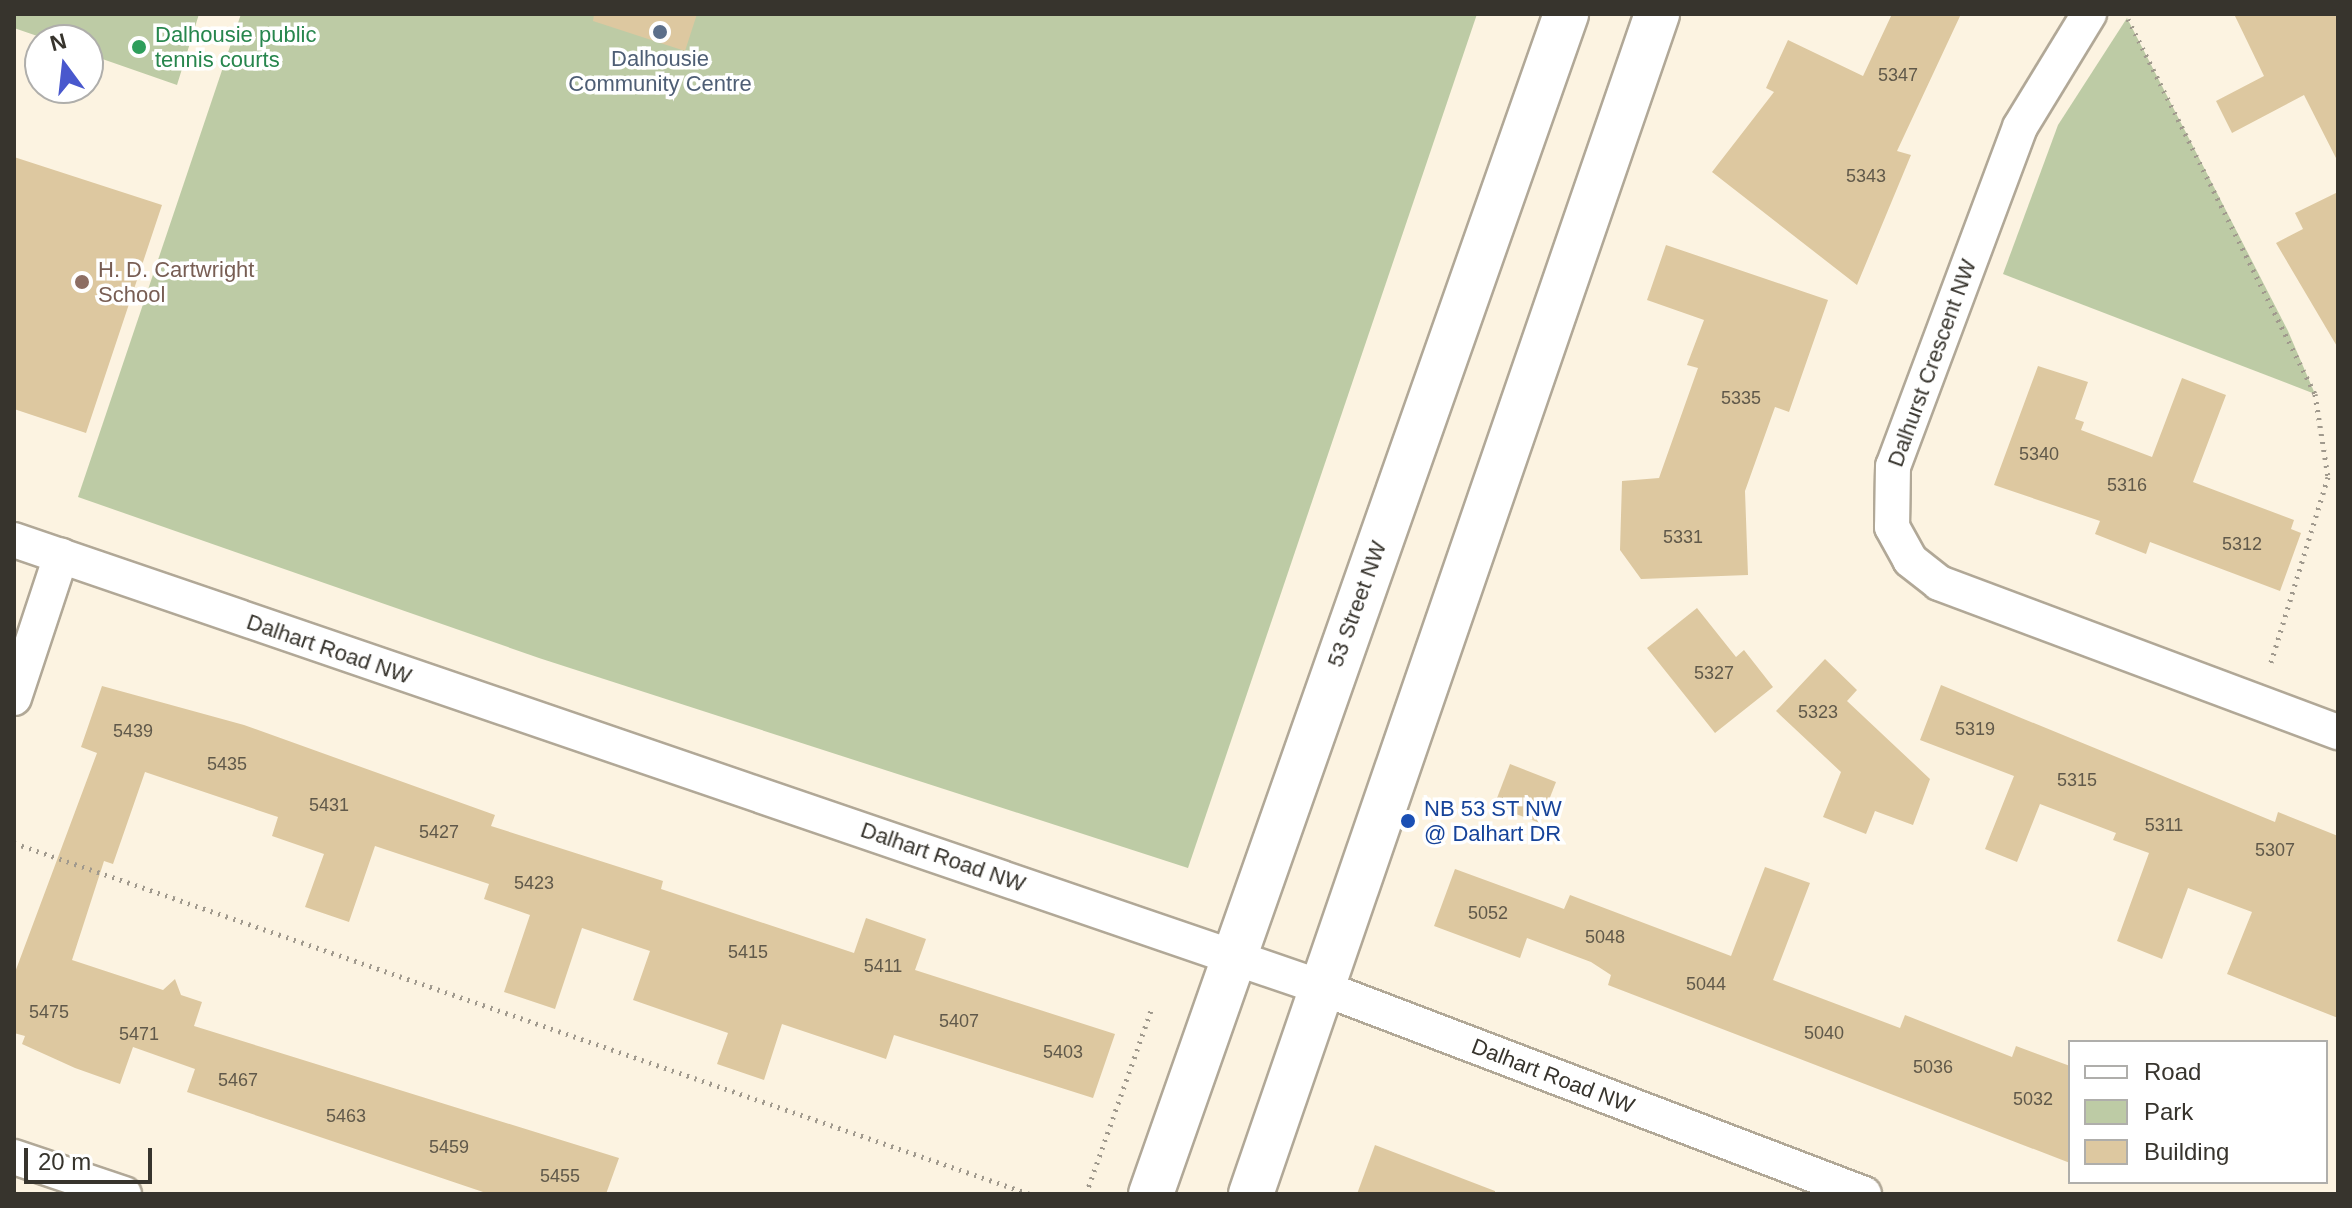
<!DOCTYPE html>
<html>
<head>
<meta charset="utf-8">
<style>
  body { margin:0 }
  #map { position:relative; width:2352px; height:1208px; overflow:hidden; background:#fcf3e1; font-family:Arial,sans-serif }
  div>[style] { position:absolute }
  .green>* { inset:0; background:#bdcba5 }
  .building>* { inset:0; background:#ddc8a0 }
  .path>* { height:5px; margin-top:-2.5px; transform-origin:0; background:repeating-linear-gradient(90deg,#a0998d 0 2px,transparent 0 8px) }
  .roads { filter:drop-shadow(2px 0 #b1a897) drop-shadow(-2px 0 #b1a897) drop-shadow(0 2px #b1a897) drop-shadow(0 -2px #b1a897) }
  .minor>* { height:34px; margin:-17px; padding:0 17px; transform-origin:17px; border-radius:17px; background:#fff }
  .secondary>* { height:44px; margin:-22px; padding:0 22px; transform-origin:22px; border-radius:22px; background:#fff }
  .dots>* { width:22px; height:22px; translate:-50% -50%; box-sizing:border-box; border:4px solid #fff; border-radius:50% }
  span { translate:-50% -50%; white-space:nowrap; text-align:center; line-height:1.15; -webkit-text-stroke:7px #fff; paint-order:stroke }
  .number-label { font-size:18px; color:#60594a }
  .number-label span { -webkit-text-stroke-width:0 }
  .leisure-label { font-size:22px; color:#27864d }
  .left { translate:0 -50%; text-align:left }
  .service-label { font-size:22px; color:#4e5e75 }
  .education-label { font-size:22px; color:#785e54 }
  .street-label { font-size:22px; color:#37342d }
  .transit-label { font-size:22px; color:#164399 }
  .frame { position:absolute; inset:0; border:16px solid #37342d; pointer-events:none }
  .legend { position:absolute; left:2068px; top:1040px; width:260px; height:144px; box-sizing:border-box; background:#fff; border:2px solid #afaeab; margin:0; padding:10px 14px; list-style:none; font-size:24px; color:#37342d }
  .legend li { display:flex; align-items:center; gap:16px; height:40px }
  .legend b { width:40px; border:2px solid #afaeab }
  .north { position:absolute; left:24px; top:24px; width:80px; height:80px; box-sizing:border-box; background:#fff; border:2px solid #afaeab; border-radius:50%; rotate:345deg; font-size:22px; font-weight:700; line-height:32px; text-align:center; color:#37342d }
  .north::after { content:''; display:block; margin:auto; width:28px; height:36px; background:#4958cd; clip-path:polygon(50% 0,100% 100%,50% 72%,0 100%) }
  .scale { position:absolute; left:24px; top:1148px; width:128px; height:36px; box-sizing:border-box; border:4px solid #37342d; border-top:0; padding-left:10px; font-size:24px; line-height:28px; white-space:nowrap; color:#37342d; -webkit-text-stroke:6px #fff; paint-order:stroke }
</style>
</head>
<body>
<div id="map">
  <div class="green">
    <div style="clip-path:polygon(14px 14px,199px 14px,177px 85px,88px 54px,88px 40px,49px 40px,14px 28px)"></div>
    <div style="clip-path:polygon(241px 14px,1477px 14px,1188px 868px,539px 658px,78px 497px)"></div>
    <div style="clip-path:polygon(2127px 18px,2288px 331px,2315px 394px,2003px 274px,2058px 125px)"></div>
  </div>
  <div class="building">
    <div style="clip-path:polygon(594px 14px,697px 14px,685px 51px,593px 21px)"></div>
    <div style="clip-path:polygon(1892px 14px,1961px 14px,1897px 151px,1911px 155px,1857px 285px,1712px 172px,1774px 92px,1766px 88px,1788px 40px,1863px 76px)"></div>
    <div style="clip-path:polygon(2234px 14px,2338px 14px,2338px 162px,2304px 95px,2232px 133px,2216px 101px,2264px 76px)"></div>
    <div style="clip-path:polygon(14px 157px,162px 205px,86px 433px,14px 409px)"></div>
    <div style="clip-path:polygon(2338px 192px,2338px 348px,2276px 243px,2303px 229px,2295px 213px)"></div>
    <div style="clip-path:polygon(1666px 245px,1828px 300px,1789px 412px,1775px 407px,1745px 491px,1748px 575px,1641px 579px,1620px 550px,1622px 481px,1659px 478px,1698px 368px,1687px 365px,1704px 320px,1647px 300px)"></div>
    <div style="clip-path:polygon(2038px 366px,2088px 382px,2075px 419px,2084px 422px,2081px 430px,2152px 457px,2182px 378px,2226px 395px,2193px 482px,2294px 520px,2291px 529px,2301px 533px,2280px 591px,2150px 542px,2146px 554px,2095px 534px,2100px 521px,1994px 485px)"></div>
    <div style="clip-path:polygon(1697px 608px,1736px 657px,1744px 650px,1773px 687px,1715px 733px,1647px 648px)"></div>
    <div style="clip-path:polygon(1825px 659px,1857px 690px,1847px 701px,1930px 779px,1913px 825px,1875px 811px,1866px 834px,1823px 817px,1841px 772px,1776px 711px)"></div>
    <div style="clip-path:polygon(1941px 685px,2275px 822px,2278px 812px,2338px 836px,2338px 1018px,2227px 974px,2252px 912px,2188px 888px,2162px 959px,2117px 941px,2149px 853px,2113px 840px,2116px 833px,2040px 804px,2017px 862px,1985px 849px,2014px 776px,1920px 740px)"></div>
    <div style="clip-path:polygon(102px 686px,244px 725px,495px 815px,491px 826px,663px 881px,661px 889px,854px 953px,866px 918px,926px 939px,915px 970px,1115px 1034px,1093px 1098px,894px 1035px,886px 1059px,782px 1024px,764px 1080px,717px 1064px,728px 1033px,633px 1000px,650px 951px,582px 928px,555px 1009px,504px 992px,530px 915px,484px 899px,489px 884px,375px 846px,349px 922px,305px 907px,324px 854px,272px 836px,278px 817px,145px 772px,113px 864px,104px 861px,72px 960px,163px 990px,175px 979px,181px 995px,202px 1002px,194px 1026px,619px 1158px,606px 1194px,489px 1194px,187px 1092px,195px 1069px,133px 1047px,120px 1084px,75px 1068px,22px 1044px,25px 1036px,14px 1033px,14px 975px,97px 753px,81px 747px)"></div>
    <div style="clip-path:polygon(1510px 764px,1556px 782px,1540px 823px,1494px 806px)"></div>
    <div style="clip-path:polygon(1765px 867px,1810px 883px,1773px 980px,1900px 1028px,1905px 1015px,2012px 1057px,2016px 1046px,2070px 1066px,2070px 1163px,1608px 985px,1611px 975px,1591px 962px,1527px 938px,1520px 958px,1434px 926px,1455px 869px,1564px 909px,1570px 895px,1731px 956px)"></div>
    <div style="clip-path:polygon(1375px 1145px,1495px 1191px,1495px 1194px,1357px 1194px)"></div>
  </div>
  <div class="path">
    <div style="left:2128px;top:19px;width:419px;rotate:63.5deg"></div>
    <div style="left:2315px;top:394px;width:84px;rotate:81.1deg"></div>
    <div style="left:2328px;top:477px;width:197px;rotate:107.1deg"></div>
    <div style="left:14px;top:843px;width:1075px;rotate:19.06deg"></div>
    <div style="left:1086px;top:1194px;width:197px;rotate:-70.5deg"></div>
  </div>
  <div class="roads">
    <div class="minor">
      <div style="left:2089px;top:14px;width:132px;rotate:121.4deg"></div>
      <div style="left:2020px;top:127px;width:362px;rotate:110.5deg"></div>
      <div style="left:1893px;top:466px;width:61px;rotate:90.9deg"></div>
      <div style="left:1892px;top:527px;width:38px;rotate:61deg"></div>
      <div style="left:1910px;top:560px;width:37px;rotate:38deg"></div>
      <div style="left:1939px;top:583px;width:426px;rotate:20.5deg"></div>
      <div style="left:14px;top:540px;width:1380px;rotate:18.89deg"></div>
      <div style="left:1320px;top:987px;width:582px;rotate:20.83deg"></div>
      <div style="left:14px;top:698px;width:150px;rotate:-71.7deg"></div>
      <div style="left:14px;top:1157px;width:116px;rotate:18.6deg"></div>
    </div>
    <div class="secondary">
      <div style="left:1151px;top:1194px;width:1251px;rotate:-70.62deg"></div>
      <div style="left:1251px;top:1194px;width:1248px;rotate:-71.01deg"></div>
    </div>
  </div>
  <div class="dots">
    <div style="left:660px;top:32px;background:#5c6f8a"></div>
    <div style="left:139px;top:47px;background:#2e9e5b"></div>
    <div style="left:82px;top:282px;background:#8d6e63"></div>
    <div style="left:1408px;top:821px;background:#1a4fb4"></div>
  </div>
  <div class="number-label">
    <span style="left:1898px;top:75px">5347</span>
    <span style="left:1866px;top:176px">5343</span>
    <span style="left:1741px;top:398px">5335</span>
    <span style="left:2039px;top:454px">5340</span>
    <span style="left:2127px;top:485px">5316</span>
    <span style="left:1683px;top:537px">5331</span>
    <span style="left:2242px;top:544px">5312</span>
    <span style="left:1714px;top:673px">5327</span>
    <span style="left:1818px;top:712px">5323</span>
    <span style="left:1975px;top:729px">5319</span>
    <span style="left:133px;top:731px">5439</span>
    <span style="left:227px;top:764px">5435</span>
    <span style="left:2077px;top:780px">5315</span>
    <span style="left:329px;top:805px">5431</span>
    <span style="left:2164px;top:825px">5311</span>
    <span style="left:439px;top:832px">5427</span>
    <span style="left:2275px;top:850px">5307</span>
    <span style="left:534px;top:883px">5423</span>
    <span style="left:1488px;top:913px">5052</span>
    <span style="left:1605px;top:937px">5048</span>
    <span style="left:748px;top:952px">5415</span>
    <span style="left:883px;top:966px">5411</span>
    <span style="left:1706px;top:984px">5044</span>
    <span style="left:49px;top:1012px">5475</span>
    <span style="left:959px;top:1021px">5407</span>
    <span style="left:1824px;top:1033px">5040</span>
    <span style="left:139px;top:1034px">5471</span>
    <span style="left:1063px;top:1052px">5403</span>
    <span style="left:1933px;top:1067px">5036</span>
    <span style="left:238px;top:1080px">5467</span>
    <span style="left:2033px;top:1099px">5032</span>
    <span style="left:346px;top:1116px">5463</span>
    <span style="left:449px;top:1147px">5459</span>
    <span style="left:560px;top:1176px">5455</span>
  </div>
  <div class="leisure-label">
    <span class="left" style="left:155px;top:47px">Dalhousie public<br>tennis courts</span>
  </div>
  <div class="service-label">
    <span style="left:660px;top:71px">Dalhousie<br>Community Centre</span>
  </div>
  <div class="education-label">
    <span class="left" style="left:98px;top:282px">H. D. Cartwright<br>School</span>
  </div>
  <div class="street-label">
    <span style="left:1932px;top:363px;rotate:-70deg">Dalhurst Crescent NW</span>
    <span style="left:1357px;top:604px;rotate:-70deg">53 Street NW</span>
    <span style="left:329px;top:649px;rotate:19deg">Dalhart Road NW</span>
    <span style="left:943px;top:857px;rotate:19deg">Dalhart Road NW</span>
    <span style="left:1553px;top:1076px;rotate:21deg">Dalhart Road NW</span>
  </div>
  <div class="transit-label">
    <span class="left" style="left:1424px;top:821px">NB 53 ST NW<br>@ Dalhart DR</span>
  </div>
  <div class="frame"></div>
  <ul class="legend">
  <li><b style="height:10px;background:#fff"></b>Road</li>
  <li><b style="height:22px;background:#bdcba5"></b>Park</li>
  <li><b style="height:22px;background:#ddc8a0"></b>Building</li>
  </ul>
  <div class="north">N</div>
  <div class="scale">20 m</div>
</div>
</body>
</html>
